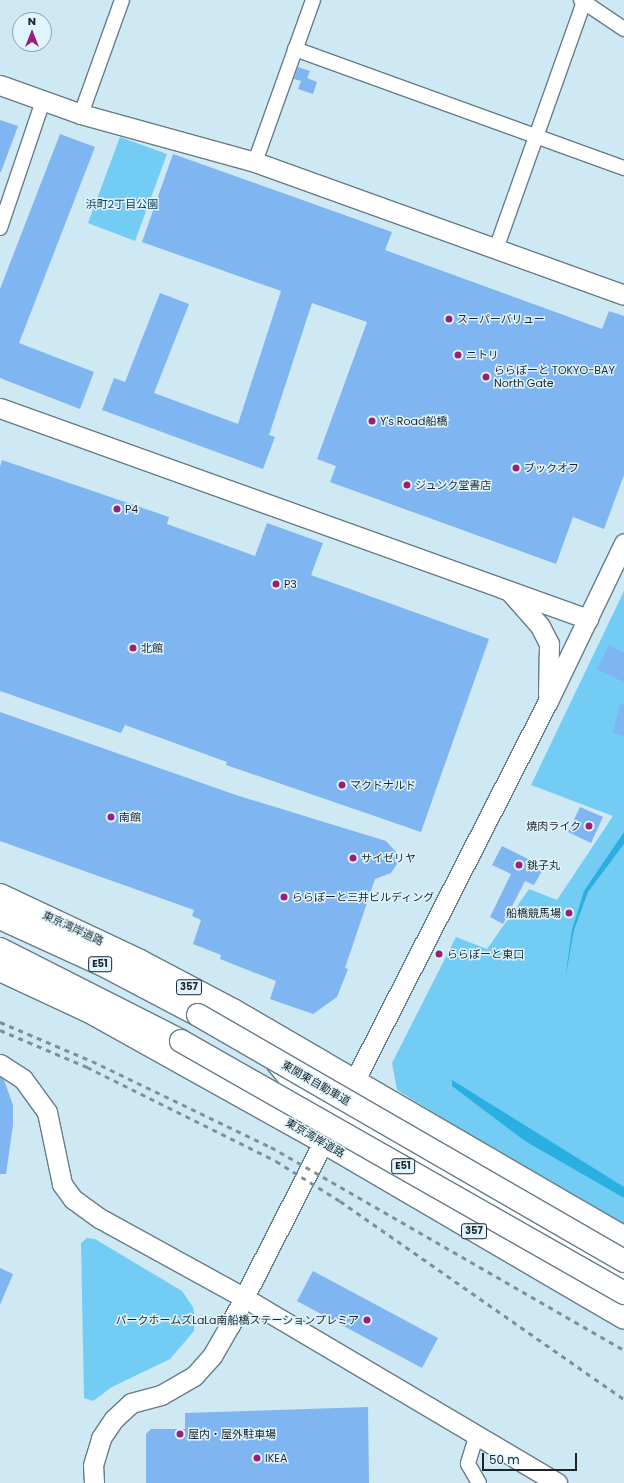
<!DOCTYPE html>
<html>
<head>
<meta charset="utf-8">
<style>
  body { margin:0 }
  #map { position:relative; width:624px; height:1483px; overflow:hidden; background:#cee8f4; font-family:Poppins,"Noto Sans JP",sans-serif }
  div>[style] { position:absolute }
  .green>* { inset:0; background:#73ccf4 }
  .forest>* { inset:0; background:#2aafe1 }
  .building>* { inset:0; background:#7fb5f1 }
  .roads { filter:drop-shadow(1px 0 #667d88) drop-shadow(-1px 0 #667d88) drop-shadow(0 1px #667d88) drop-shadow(0 -1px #667d88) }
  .street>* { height:14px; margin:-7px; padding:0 7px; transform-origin:7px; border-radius:7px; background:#fff }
  .secondary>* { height:19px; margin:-9.5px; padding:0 9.5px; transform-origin:9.5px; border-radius:9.5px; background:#fff }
  .highway>* { height:22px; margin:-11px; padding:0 11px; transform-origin:11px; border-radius:11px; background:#fff }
  .rail>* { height:3px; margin-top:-1.5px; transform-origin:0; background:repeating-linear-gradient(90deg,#7d9098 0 5px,transparent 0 10px) }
  .bridges { filter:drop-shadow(1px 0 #667d88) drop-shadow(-1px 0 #667d88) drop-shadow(0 1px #667d88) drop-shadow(0 -1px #667d88) }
  .highway-bridge>* { height:22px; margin:-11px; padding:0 11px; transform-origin:11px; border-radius:11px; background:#fff }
  .dots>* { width:11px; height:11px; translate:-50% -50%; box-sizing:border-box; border:2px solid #e0f4fe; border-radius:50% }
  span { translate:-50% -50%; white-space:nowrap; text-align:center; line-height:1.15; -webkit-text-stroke:3px #e0f4fe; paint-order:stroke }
  .shield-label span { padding:1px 3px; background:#e0f4fe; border:1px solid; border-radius:3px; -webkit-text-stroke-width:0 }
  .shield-label { font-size:10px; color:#1b2529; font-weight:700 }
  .park-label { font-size:11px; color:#0a4055 }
  .poi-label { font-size:11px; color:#1b2529 }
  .left { translate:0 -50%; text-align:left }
  .right { translate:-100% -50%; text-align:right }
  .street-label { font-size:11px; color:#1b2529 }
  .north { position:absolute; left:12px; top:12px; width:40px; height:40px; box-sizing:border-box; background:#e0f4fe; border:1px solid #91a1a9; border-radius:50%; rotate:0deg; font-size:11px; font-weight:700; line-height:16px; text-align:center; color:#1b2529 }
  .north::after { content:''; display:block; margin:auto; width:14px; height:18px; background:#992079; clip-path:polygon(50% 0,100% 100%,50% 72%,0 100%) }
  .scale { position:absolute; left:482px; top:1453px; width:95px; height:18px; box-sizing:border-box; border:2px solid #1b2529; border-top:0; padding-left:5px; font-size:12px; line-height:14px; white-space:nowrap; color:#1b2529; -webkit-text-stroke:3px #e0f4fe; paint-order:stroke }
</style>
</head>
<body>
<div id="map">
  <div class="green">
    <div style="clip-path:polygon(120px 137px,167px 154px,135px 241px,88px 223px)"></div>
    <div style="clip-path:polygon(624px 591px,624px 1230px,397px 1090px,392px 1063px,456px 937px,487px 949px,529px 889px,557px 900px,613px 816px,531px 785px)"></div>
    <div style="clip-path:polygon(87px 1238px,95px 1239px,182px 1291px,193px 1307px,195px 1320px,194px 1331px,170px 1359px,112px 1387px,93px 1401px,84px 1398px,81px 1243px)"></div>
  </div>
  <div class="forest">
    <div style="clip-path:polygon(624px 832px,624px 844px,588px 892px,574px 930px,565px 980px,572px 930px,584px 891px)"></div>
    <div style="clip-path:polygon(452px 1080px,624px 1187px,624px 1198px,525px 1141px,452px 1086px)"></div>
  </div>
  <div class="building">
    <div style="clip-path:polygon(298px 67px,310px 71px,307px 78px,317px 82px,313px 94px,298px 89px,301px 81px,294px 79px)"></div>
    <div style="clip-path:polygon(0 120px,18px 126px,1px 172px,0 172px)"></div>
    <div style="clip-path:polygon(60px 134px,95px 147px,19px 343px,94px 372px,80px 409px,0 378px,0 289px)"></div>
    <div style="clip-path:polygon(173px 154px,392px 232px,385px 250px,602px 329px,609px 311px,624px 316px,624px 475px,604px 529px,573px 517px,556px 564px,330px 482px,336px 466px,317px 459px,367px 322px,312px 303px,269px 435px,275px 437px,263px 469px,102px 410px,114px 378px,125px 382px,160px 293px,189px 304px,154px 393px,238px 424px,281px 291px,142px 242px)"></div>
    <div style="clip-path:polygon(2px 460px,169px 517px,167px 524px,255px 556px,267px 523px,323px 543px,311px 575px,489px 639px,421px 832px,226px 765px,227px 762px,125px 725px,121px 733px,0 691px,0 467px)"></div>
    <div style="clip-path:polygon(609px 645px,624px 653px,624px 682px,597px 669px)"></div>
    <div style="clip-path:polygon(620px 704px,624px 705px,624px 736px,613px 733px)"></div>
    <div style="clip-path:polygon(0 712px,236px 795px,386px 841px,397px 853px,397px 864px,391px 873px,375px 879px,345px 968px,348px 969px,337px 997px,313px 1014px,270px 999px,276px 981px,220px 959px,221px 955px,193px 944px,201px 920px,192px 916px,194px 910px,0 841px)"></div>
    <div style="clip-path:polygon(580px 807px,603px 817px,591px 843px,568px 832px)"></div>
    <div style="clip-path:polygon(502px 846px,544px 867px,534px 885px,525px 881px,503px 924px,490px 917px,511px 874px,492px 865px)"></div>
    <div style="clip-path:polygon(0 1077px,4px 1080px,13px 1105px,13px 1125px,6px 1174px,0 1174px)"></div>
    <div style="clip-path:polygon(0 1268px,13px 1274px,0 1305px)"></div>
    <div style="clip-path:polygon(313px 1271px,438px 1338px,422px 1368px,297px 1301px)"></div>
    <div style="clip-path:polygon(368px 1407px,369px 1483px,146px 1483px,146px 1434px,151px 1429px,185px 1429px,185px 1413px)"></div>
  </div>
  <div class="roads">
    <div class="street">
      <div style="left:581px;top:0;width:52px;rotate:34deg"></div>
      <div style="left:295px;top:49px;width:350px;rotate:19.9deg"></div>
      <div style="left:81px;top:114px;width:121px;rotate:-70.2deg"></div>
      <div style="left:255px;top:162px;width:172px;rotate:-70.3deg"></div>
      <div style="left:0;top:228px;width:134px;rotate:-71.3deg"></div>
      <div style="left:496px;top:249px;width:262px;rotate:-70.4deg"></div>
      <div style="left:476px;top:1437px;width:28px;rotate:107deg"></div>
      <div style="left:468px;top:1464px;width:22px;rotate:60deg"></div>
    </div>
    <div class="secondary">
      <div style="left:0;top:85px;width:86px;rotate:19.7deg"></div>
      <div style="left:81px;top:114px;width:180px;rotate:15.4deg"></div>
      <div style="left:255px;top:162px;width:392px;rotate:19.8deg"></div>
      <div style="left:0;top:408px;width:625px;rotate:19.74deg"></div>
      <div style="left:511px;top:593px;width:44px;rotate:48.7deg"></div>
      <div style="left:540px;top:626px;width:20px;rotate:63deg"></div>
      <div style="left:549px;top:644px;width:51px;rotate:91.1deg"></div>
      <div style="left:273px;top:1060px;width:33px;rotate:51deg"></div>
      <div style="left:294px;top:1086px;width:383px;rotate:30.5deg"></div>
      <div style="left:0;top:1064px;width:27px;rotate:33deg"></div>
      <div style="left:23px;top:1079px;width:41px;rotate:54deg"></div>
      <div style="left:47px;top:1112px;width:74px;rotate:78.2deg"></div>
      <div style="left:62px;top:1184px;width:19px;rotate:54deg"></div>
      <div style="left:73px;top:1199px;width:34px;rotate:36deg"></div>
      <div style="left:101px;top:1219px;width:162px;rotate:28.8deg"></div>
      <div style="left:243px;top:1297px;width:365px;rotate:30.6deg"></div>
      <div style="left:94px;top:1483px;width:18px;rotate:-93deg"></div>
      <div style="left:93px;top:1465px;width:28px;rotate:-73deg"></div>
      <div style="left:101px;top:1438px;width:23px;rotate:-56deg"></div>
      <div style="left:114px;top:1419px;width:23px;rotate:-43deg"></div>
      <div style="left:131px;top:1403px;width:31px;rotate:-15deg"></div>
      <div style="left:161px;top:1395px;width:38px;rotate:-30deg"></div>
      <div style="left:194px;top:1376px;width:27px;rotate:-48deg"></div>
      <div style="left:212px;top:1356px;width:36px;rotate:-60deg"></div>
      <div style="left:230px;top:1325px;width:700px;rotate:-63deg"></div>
      <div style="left:548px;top:701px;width:175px;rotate:-64.3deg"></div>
    </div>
    <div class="highway">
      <div style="left:0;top:895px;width:155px;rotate:25.2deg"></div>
      <div style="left:140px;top:961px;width:105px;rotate:27.8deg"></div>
      <div style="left:233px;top:1010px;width:453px;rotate:30.2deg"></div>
      <div style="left:0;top:918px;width:118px;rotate:24.6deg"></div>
      <div style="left:107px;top:967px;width:103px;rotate:27.8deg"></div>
      <div style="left:0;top:949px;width:203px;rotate:26.9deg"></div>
      <div style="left:0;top:970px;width:99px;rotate:25deg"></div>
      <div style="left:90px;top:1012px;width:269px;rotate:29.1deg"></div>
      <div style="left:325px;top:1143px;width:346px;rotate:30.3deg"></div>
    </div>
  </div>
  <div class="rail">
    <div style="left:0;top:1022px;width:100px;rotate:23deg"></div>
    <div style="left:92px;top:1061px;width:199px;rotate:25.7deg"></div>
    <div style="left:271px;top:1147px;width:407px;rotate:29.9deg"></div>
    <div style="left:0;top:1030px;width:95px;rotate:23deg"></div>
    <div style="left:87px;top:1067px;width:211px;rotate:26.4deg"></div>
    <div style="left:276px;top:1161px;width:75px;rotate:32deg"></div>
    <div style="left:340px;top:1201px;width:346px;rotate:34.9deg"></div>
  </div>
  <div class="bridges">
    <div class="highway-bridge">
      <div style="left:198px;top:1015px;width:492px;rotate:30deg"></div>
      <div style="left:181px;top:1041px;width:510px;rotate:29.63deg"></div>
    </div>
  </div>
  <div class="dots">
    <div style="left:449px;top:319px;background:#992079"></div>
    <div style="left:458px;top:355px;background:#992079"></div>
    <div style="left:486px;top:377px;background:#992079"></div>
    <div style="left:372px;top:421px;background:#992079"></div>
    <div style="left:516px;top:468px;background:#992079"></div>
    <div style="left:407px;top:485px;background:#992079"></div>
    <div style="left:117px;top:509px;background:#992079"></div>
    <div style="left:276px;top:584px;background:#992079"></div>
    <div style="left:133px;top:648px;background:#992079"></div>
    <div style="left:342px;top:785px;background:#992079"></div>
    <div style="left:111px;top:817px;background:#992079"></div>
    <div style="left:589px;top:826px;background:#992079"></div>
    <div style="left:353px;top:858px;background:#992079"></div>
    <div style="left:519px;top:865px;background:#992079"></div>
    <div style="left:284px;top:897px;background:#992079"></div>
    <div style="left:569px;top:913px;background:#992079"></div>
    <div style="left:439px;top:954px;background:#992079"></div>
    <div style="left:367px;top:1320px;background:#992079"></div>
    <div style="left:180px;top:1434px;background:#992079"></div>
    <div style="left:257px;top:1458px;background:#992079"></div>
  </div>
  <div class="shield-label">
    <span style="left:100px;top:964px">E51</span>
    <span style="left:189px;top:987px">357</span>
    <span style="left:403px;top:1166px">E51</span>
    <span style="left:474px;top:1231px">357</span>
  </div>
  <div class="park-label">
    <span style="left:122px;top:204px">浜町2丁目公園</span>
  </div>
  <div class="poi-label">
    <span class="left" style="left:457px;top:319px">スーパーバリュー</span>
    <span class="left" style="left:466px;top:355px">ニトリ</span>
    <span class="left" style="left:494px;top:377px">ららぽーと TOKYO−BAY<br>North Gate</span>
    <span class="left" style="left:380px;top:421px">Y's Road船橋</span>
    <span class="left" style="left:524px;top:468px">ブックオフ</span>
    <span class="left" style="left:415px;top:485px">ジュンク堂書店</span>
    <span class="left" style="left:125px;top:509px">P4</span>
    <span class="left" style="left:284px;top:584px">P3</span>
    <span class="left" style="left:141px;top:648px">北館</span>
    <span class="left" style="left:350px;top:785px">マクドナルド</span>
    <span class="left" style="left:119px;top:817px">南館</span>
    <span class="right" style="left:581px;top:826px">焼肉ライク</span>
    <span class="left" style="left:361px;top:858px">サイゼリヤ</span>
    <span class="left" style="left:527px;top:865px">銚子丸</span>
    <span class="left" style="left:292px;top:897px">ららぽーと三井ビルディング</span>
    <span class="right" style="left:561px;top:913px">船橋競馬場</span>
    <span class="left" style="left:447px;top:954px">ららぽーと東口</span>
    <span class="right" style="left:359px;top:1320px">パークホームズLaLa南船橋ステーションプレミア</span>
    <span class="left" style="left:188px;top:1434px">屋内・屋外駐車場</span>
    <span class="left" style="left:265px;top:1458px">IKEA</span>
  </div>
  <div class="street-label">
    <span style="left:73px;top:928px;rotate:25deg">東京湾岸道路</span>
    <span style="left:316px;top:1083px;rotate:30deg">東関東自動車道</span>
    <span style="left:315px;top:1138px;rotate:30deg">東京湾岸道路</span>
  </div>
  <div class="north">N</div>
  <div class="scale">50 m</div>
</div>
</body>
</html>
